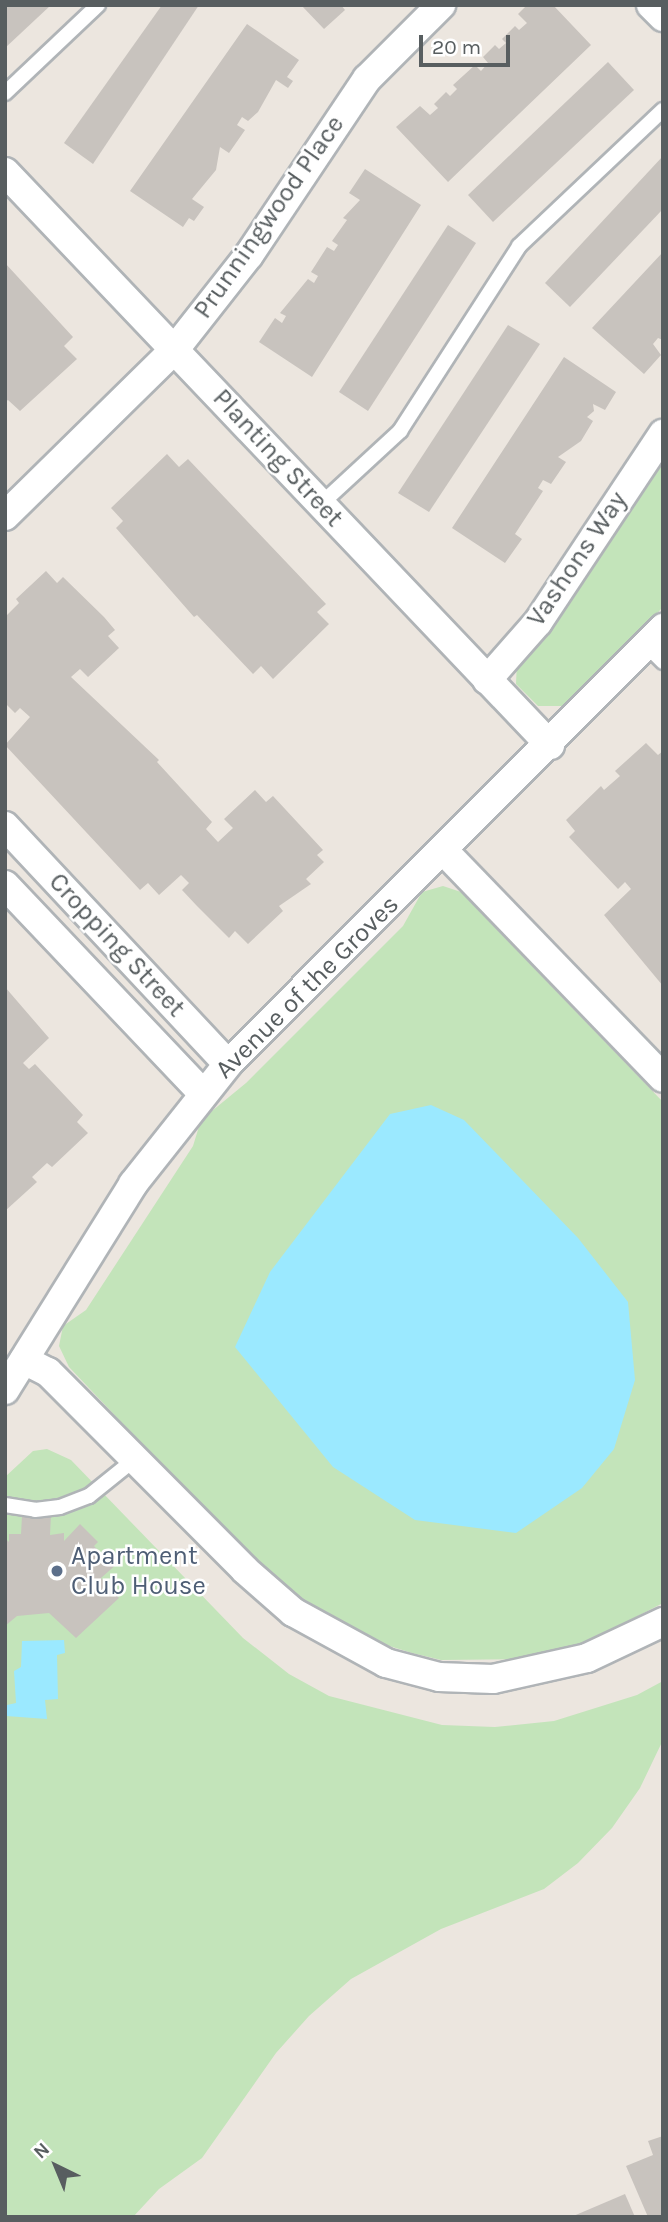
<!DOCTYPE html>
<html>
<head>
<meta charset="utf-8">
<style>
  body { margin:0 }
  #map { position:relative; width:668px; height:2222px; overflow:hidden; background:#ece6df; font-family:Karla,sans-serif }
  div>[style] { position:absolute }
  .green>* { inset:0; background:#c3e4ba }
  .water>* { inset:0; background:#9be9ff }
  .building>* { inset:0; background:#c8c3be }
  .roads { filter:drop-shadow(2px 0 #b0b4b7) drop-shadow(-2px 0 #b0b4b7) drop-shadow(0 2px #b0b4b7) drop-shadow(0 -2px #b0b4b7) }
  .service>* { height:14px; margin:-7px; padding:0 7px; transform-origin:7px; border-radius:7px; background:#fff }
  .minor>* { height:28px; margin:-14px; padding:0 14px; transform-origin:14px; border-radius:14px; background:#fff }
  .dots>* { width:19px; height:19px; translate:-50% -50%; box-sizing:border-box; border:4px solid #fff; border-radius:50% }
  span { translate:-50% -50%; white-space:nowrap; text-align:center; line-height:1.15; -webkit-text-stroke:5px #fff; paint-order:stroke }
  .street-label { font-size:26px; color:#585e60 }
  .service-label { font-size:26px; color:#4e5e75 }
  .left { translate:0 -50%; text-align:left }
  .frame { position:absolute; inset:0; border:7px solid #585e60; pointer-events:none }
  .north { position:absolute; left:21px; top:2131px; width:70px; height:70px; -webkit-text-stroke:5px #fff; paint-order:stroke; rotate:317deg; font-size:19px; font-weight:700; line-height:28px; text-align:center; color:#585e60 }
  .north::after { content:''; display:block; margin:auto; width:24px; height:32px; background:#585e60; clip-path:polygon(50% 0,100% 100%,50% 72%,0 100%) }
  .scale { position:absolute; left:419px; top:35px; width:91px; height:32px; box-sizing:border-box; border:4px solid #585e60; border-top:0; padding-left:9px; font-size:21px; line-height:24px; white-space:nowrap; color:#585e60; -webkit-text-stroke:5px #fff; paint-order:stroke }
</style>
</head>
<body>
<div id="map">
  <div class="green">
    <div style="clip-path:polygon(663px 447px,663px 607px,568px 706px,538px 706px,516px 684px,517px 661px)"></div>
    <div style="clip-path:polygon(443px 886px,461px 892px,663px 1102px,663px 1603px,578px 1647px,525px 1659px,441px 1660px,412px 1653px,383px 1644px,316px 1612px,276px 1581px,197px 1502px,69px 1367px,59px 1346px,63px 1326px,86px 1310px,193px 1146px,201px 1120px,246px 1083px,403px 926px,422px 892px)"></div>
    <div style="clip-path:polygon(47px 1449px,71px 1460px,243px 1638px,289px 1674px,329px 1696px,442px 1725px,495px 1727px,554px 1721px,637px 1695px,663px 1681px,663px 1740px,640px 1788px,612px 1828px,578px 1863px,544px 1889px,441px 1929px,351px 1979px,309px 2016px,276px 2053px,202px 2158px,159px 2189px,133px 2217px,5px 2217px,5px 1477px,33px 1451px)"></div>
  </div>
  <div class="water">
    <div style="clip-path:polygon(431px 1105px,464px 1120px,578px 1238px,628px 1302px,635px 1380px,614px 1449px,582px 1488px,516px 1533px,415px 1520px,333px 1467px,235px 1347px,270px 1272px,390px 1114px)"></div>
    <div style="clip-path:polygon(64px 1640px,65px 1653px,57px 1655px,58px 1699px,45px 1700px,47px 1719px,6px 1716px,7px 1705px,16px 1703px,14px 1671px,21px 1667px,22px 1641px)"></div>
  </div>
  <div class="building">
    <div style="clip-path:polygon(5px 5px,51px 5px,5px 48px)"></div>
    <div style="clip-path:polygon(162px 5px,199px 5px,93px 164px,64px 143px)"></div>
    <div style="clip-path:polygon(301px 5px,341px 5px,345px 10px,324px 29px)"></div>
    <div style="clip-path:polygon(527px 5px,553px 5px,591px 45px,448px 182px,396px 127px,420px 106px,430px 115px,438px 108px,434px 104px,446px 92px,450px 96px,457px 89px,453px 85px,475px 65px,481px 71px,488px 63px,483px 57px,495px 45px,499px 49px,506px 43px,502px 39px,515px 26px,519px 30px,527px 23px,518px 14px)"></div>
    <div style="clip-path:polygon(247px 24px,299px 60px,287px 77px,293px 81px,288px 88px,276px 80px,258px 112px,248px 121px,242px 117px,237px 125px,245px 130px,229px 153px,220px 147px,216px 170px,192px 199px,204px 207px,194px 221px,189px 218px,183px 227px,130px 191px)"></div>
    <div style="clip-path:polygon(608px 62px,634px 90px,493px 222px,468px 195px)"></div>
    <div style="clip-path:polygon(663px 156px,663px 209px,570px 307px,545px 283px)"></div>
    <div style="clip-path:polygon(365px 169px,421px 205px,312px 377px,259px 342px,275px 318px,282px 323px,286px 316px,280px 313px,308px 279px,314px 283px,318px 276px,311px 272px,327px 247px,334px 251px,338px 245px,332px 241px,347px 220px,343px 218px,360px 200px,349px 193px)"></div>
    <div style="clip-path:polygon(448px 225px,476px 243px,368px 411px,339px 392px)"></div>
    <div style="clip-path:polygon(663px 252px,663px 340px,658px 338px,653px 344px,661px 355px,644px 374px,592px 328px)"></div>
    <div style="clip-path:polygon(5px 263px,73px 337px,64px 346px,77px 359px,20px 411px,8px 400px,5px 402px)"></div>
    <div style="clip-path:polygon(508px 325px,540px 344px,429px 512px,398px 493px)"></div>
    <div style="clip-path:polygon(564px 357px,616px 392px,605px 410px,593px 404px,594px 411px,587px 417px,593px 421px,581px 441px,558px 457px,566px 462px,551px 484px,543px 480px,538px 488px,543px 491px,515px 534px,522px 539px,505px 563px,452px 528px)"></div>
    <div style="clip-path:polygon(167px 454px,179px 467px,188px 459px,326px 604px,317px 612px,329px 624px,273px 679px,261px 666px,253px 674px,197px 615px,194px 617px,116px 528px,123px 521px,111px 508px)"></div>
    <div style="clip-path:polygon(46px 571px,57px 583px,63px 577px,104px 617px,115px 630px,108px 636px,119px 648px,88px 677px,80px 669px,71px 677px,159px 760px,157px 762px,212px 822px,206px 829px,218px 842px,233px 828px,224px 819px,255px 790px,266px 802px,273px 796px,323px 850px,317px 855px,324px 862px,306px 879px,311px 884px,279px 906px,283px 911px,248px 944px,235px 931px,229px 938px,197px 906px,182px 890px,189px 883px,181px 875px,159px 895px,148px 883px,140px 890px,5px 745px,30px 717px,20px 708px,15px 713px,5px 703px,5px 617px,19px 603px,16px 599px)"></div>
    <div style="clip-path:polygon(646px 743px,658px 755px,663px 751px,663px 986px,604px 915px,631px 889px,625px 882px,618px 889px,584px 853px,569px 837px,575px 831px,566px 820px,601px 786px,604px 790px,620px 776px,615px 771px)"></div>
    <div style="clip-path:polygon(5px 987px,49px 1038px,23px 1063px,29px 1069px,35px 1064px,83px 1115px,77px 1122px,88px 1133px,52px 1167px,47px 1163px,32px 1177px,37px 1182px,5px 1211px)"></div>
    <div style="clip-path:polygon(51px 1515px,50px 1535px,64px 1533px,64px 1541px,80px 1524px,98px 1542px,94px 1546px,104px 1557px,109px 1553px,118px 1563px,101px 1578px,119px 1598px,76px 1638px,49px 1613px,17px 1616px,5px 1626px,5px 1538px,9px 1542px,9px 1534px,21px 1534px,22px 1516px)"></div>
    <div style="clip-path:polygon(663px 2136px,663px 2217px,648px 2217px,626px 2166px,653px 2155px,648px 2141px)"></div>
    <div style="clip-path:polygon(625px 2194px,635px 2217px,571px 2217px)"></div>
  </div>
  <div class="roads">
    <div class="service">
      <div style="left:5px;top:93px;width:128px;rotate:-43.4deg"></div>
      <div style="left:321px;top:504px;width:108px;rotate:-42.7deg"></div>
      <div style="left:400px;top:431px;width:220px;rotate:-57.2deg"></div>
      <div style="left:519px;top:246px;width:198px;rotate:-43.4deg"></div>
      <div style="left:646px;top:645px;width:24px;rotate:45deg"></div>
      <div style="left:5px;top:1505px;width:30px;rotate:9deg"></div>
      <div style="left:35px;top:1510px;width:25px;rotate:-7deg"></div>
      <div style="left:60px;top:1507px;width:31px;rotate:-21deg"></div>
      <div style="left:89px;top:1496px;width:59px;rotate:-38.8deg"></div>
    </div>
    <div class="minor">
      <div style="left:651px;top:5px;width:17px;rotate:45deg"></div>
      <div style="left:5px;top:172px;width:791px;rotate:46.43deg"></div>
      <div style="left:5px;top:516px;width:238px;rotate:-44.5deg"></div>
      <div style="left:175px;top:349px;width:120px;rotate:-51.8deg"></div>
      <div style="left:249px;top:255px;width:212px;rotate:-56.2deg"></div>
      <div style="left:367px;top:79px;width:105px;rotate:-45deg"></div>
      <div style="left:487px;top:680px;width:77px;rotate:-48.7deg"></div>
      <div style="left:538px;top:622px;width:226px;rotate:-56.4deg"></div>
      <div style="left:5px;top:826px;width:326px;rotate:46.9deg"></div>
      <div style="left:444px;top:851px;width:315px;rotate:46deg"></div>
      <div style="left:5px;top:885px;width:288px;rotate:46.5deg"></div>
      <div style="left:24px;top:1360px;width:27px;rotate:27deg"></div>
      <div style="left:48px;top:1372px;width:279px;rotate:45.1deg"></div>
      <div style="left:245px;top:1570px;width:64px;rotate:41.2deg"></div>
      <div style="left:293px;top:1612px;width:106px;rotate:28.7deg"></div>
      <div style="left:386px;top:1663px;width:55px;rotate:14.8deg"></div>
      <div style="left:439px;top:1677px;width:54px;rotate:2.1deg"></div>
      <div style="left:493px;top:1679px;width:96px;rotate:-12.6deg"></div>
      <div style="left:587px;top:1658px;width:84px;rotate:-25.3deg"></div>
      <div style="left:5px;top:1390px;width:243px;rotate:-58.1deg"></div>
      <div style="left:133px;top:1184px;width:153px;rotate:-51.6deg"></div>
      <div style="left:228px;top:1064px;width:616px;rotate:-45.07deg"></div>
    </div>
  </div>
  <div class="dots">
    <div style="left:57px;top:1571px;background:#5c6f8a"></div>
  </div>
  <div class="street-label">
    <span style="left:269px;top:217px;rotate:-55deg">Prunningwood Place</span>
    <span style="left:278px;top:458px;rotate:47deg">Planting Street</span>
    <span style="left:577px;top:559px;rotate:-56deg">Vashons Way</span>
    <span style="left:117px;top:945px;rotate:47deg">Cropping Street</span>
    <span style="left:307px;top:987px;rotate:-45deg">Avenue of the Groves</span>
  </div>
  <div class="service-label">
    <span class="left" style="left:71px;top:1571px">Apartment<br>Club House</span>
  </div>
  <div class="frame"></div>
  <div class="north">N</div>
  <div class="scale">20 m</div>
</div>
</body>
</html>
